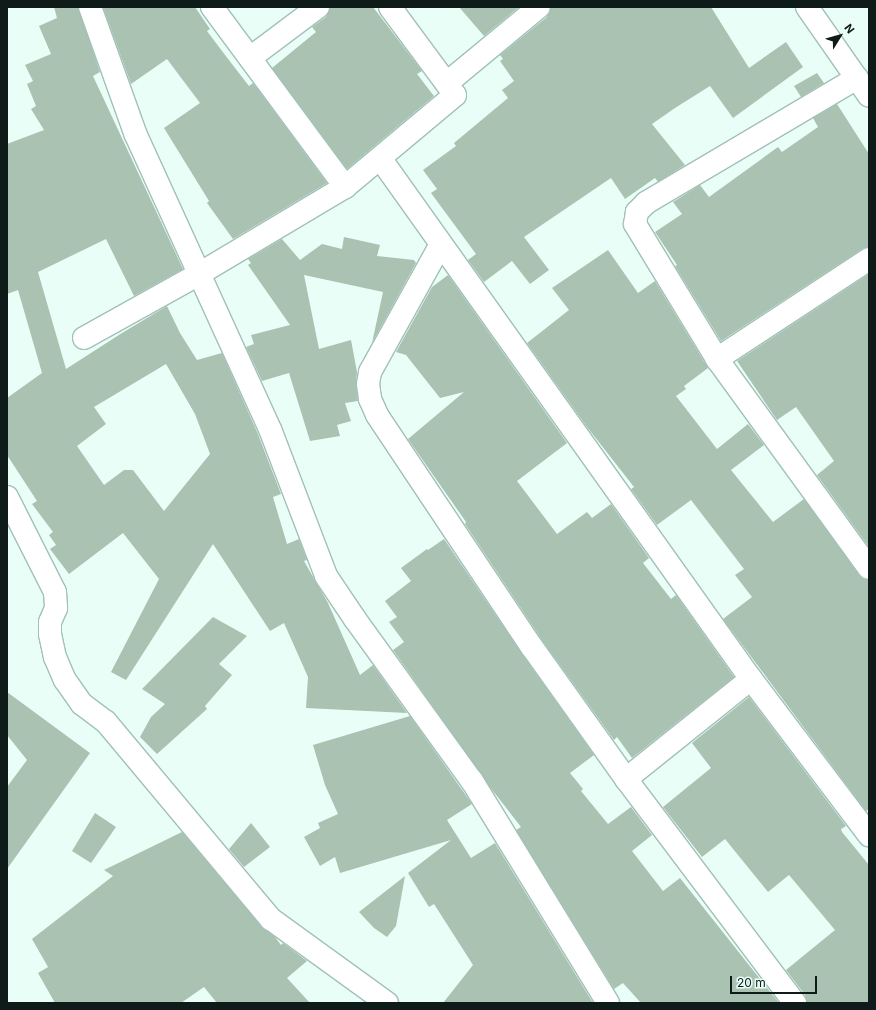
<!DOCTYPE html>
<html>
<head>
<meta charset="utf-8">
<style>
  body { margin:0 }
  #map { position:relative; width:876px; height:1010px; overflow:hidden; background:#eafef8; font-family:Inter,sans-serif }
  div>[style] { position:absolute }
  .building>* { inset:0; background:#a9c2b1 }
  .roads { filter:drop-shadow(1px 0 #a1c0b8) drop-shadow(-1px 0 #a1c0b8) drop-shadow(0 1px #a1c0b8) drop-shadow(0 -1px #a1c0b8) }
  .street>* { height:22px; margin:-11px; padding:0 11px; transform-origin:11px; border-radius:11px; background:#fff }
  span { translate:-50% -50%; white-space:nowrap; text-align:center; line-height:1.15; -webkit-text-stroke:3.5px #eafef8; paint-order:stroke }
  .frame { position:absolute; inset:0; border:8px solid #0f1b18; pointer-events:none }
  .north { position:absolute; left:820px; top:16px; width:40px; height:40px; -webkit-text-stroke:3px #eafef8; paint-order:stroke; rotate:53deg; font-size:11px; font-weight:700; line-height:16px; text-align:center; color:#0f1b18 }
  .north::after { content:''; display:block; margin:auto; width:14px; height:18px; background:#0f1b18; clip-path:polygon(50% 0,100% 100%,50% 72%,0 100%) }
  .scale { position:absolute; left:730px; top:976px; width:87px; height:18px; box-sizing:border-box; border:2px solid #0f1b18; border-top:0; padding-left:5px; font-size:12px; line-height:14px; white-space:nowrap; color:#0f1b18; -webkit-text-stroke:3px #eafef8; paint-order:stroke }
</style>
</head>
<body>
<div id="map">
  <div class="building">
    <div style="clip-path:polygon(evenodd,54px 7px,78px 7px,100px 72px,93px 76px,183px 269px,134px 296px,106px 239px,38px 272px,66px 369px,122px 333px,167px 306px,180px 333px,197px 360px,222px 353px,258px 434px,281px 494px,273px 497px,287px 544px,299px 539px,307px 560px,304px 561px,328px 603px,360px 675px,373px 665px,407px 713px,306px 708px,308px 677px,284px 623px,270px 631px,213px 544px,126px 680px,111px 672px,159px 579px,123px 533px,69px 574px,50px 549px,56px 545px,49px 535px,53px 532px,32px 504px,37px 501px,7px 455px,7px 398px,42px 373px,18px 290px,7px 294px,7px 144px,44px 130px,31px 109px,36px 106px,27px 84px,33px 81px,25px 65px,51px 54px,39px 26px,57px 18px,54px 7px,166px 364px,195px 414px,210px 454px,164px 511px,133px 470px,124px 470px,104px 485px,77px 446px,106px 424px,94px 407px,166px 364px)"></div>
    <div style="clip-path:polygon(103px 7px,195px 7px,210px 29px,207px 31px,225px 55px,249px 86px,253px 83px,327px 183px,233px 239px,207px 203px,209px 201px,164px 128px,200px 103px,167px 59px,131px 84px)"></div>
    <div style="clip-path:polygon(330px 7px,373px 7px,422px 71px,417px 74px,434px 96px,347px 169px,272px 68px,316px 32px,312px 27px,326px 17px)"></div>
    <div style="clip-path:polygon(459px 7px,519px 7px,484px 36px)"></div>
    <div style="clip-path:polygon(551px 7px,711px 7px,749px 68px,786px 42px,803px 67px,733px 118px,710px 86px,675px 108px,652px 124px,685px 165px,658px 182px,655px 178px,625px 199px,611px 178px,524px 237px,549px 270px,530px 284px,512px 261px,484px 282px,468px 260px,476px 254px,431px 193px,437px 189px,423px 170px,456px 146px,454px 143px,508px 98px,502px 90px,514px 81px,500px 61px,503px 59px,500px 55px,547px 17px)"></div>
    <div style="clip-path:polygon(817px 73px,824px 83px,801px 97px,794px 86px)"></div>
    <div style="clip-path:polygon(837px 104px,869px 154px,869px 247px,862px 249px,721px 341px,675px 266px,677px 265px,655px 232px,682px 214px,673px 202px,700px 185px,709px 197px,778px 147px,782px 152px,818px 127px,813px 118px)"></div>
    <div style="clip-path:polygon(344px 237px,380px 245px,377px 256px,414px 260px,416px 263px,372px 343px,383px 292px,304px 275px,319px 349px,351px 340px,357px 372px,356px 385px,358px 401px,345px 403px,351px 421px,337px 425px,340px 436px,310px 441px,289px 373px,262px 381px,246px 347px,254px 344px,251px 335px,290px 325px,248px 265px,251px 263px,248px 259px,282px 239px,300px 260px,322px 244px,342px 249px)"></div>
    <div style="clip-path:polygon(608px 250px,638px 293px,655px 281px,708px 368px,684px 386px,686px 389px,676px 396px,717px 449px,748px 424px,764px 445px,731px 470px,773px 522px,804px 499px,859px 575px,864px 579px,869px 580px,869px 809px,866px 811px,723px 619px,752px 597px,735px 575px,744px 569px,691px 500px,657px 525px,631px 489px,634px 487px,587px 427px,527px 343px,569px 310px,552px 288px)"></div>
    <div style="clip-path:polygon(869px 274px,869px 547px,817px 475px,834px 461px,796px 407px,777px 420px,737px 361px)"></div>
    <div style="clip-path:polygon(448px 275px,567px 443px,517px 481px,557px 534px,587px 512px,592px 518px,611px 504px,649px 558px,643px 563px,671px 599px,676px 595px,734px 677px,632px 758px,617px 737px,614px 740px,542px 640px,465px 524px,466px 522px,408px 439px,464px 392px,440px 398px,406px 355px,396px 352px,432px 287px)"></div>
    <div style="clip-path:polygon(444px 539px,522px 654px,594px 755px,570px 773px,583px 789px,581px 791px,608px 824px,631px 807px,652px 835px,632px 851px,663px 891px,680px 878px,779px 1003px,641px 1003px,623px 983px,614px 989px,516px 830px,521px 827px,493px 791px,393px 650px,404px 642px,389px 622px,397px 617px,385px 601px,411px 581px,401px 568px,427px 549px,428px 550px)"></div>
    <div style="clip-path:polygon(213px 617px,247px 636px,219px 664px,232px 675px,205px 706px,207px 709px,157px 754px,140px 737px,151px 717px,165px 704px,142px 689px)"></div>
    <div style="clip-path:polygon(7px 692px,90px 753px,7px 869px,7px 787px,27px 760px,7px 735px)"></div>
    <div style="clip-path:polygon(749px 697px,846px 826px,841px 829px,842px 832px,869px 865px,869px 1003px,807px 1003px,805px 995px,786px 970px,835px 930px,789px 875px,768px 892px,725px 839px,702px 857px,663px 807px,711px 768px,692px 743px)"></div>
    <div style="clip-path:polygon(410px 716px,472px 804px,447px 820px,471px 858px,495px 843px,593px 1003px,443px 1003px,473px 965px,434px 904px,429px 907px,408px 873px,451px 840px,340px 873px,335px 857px,320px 866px,304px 837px,320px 828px,318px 823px,338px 814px,325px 785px,313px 745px)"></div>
    <div style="clip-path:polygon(95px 813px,116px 827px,91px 863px,72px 851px)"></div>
    <div style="clip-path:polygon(251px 823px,270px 847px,244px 867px,229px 849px)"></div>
    <div style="clip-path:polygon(182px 832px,262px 927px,275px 937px,281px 945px,283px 943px,307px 961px,287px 978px,310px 1003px,217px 1003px,204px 987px,181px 1003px,55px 1003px,38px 973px,48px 967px,32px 939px,113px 876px,104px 870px)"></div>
    <div style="clip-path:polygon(405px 876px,396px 926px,387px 937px,374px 928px,359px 912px)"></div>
  </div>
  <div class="roads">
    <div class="street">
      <div style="left:90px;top:7px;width:134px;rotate:70.3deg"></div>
      <div style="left:135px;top:133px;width:325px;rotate:65.5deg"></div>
      <div style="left:270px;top:429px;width:157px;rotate:69.1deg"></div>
      <div style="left:326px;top:576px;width:52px;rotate:56deg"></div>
      <div style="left:355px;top:619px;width:200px;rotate:54.2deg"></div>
      <div style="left:472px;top:781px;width:260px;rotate:58.5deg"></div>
      <div style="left:212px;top:7px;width:224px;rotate:53.5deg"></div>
      <div style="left:807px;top:7px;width:108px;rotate:55.1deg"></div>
      <div style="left:250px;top:58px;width:85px;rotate:-36.9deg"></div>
      <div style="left:857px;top:78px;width:245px;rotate:149.4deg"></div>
      <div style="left:646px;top:203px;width:13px;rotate:135deg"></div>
      <div style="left:637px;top:212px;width:12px;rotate:99deg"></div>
      <div style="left:635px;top:224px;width:158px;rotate:58.7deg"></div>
      <div style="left:717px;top:359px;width:258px;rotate:54deg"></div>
      <div style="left:447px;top:83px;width:119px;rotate:-39.6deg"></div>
      <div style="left:380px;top:158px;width:640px;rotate:54.55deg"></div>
      <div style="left:751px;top:679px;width:196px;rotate:52.9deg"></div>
      <div style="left:441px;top:244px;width:146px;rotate:119deg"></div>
      <div style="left:370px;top:372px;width:12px;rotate:99deg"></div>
      <div style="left:368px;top:384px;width:15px;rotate:82deg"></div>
      <div style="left:370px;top:399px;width:17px;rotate:66deg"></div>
      <div style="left:377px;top:415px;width:279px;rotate:56.3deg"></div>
      <div style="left:532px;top:647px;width:162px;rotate:54.5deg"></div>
      <div style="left:626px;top:779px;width:281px;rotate:53deg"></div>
      <div style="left:84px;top:338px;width:132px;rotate:-29.1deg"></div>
      <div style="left:199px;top:274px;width:170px;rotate:-30.8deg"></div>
      <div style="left:345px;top:187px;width:143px;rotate:-39.9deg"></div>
      <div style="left:455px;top:95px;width:109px;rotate:-126.5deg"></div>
      <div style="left:717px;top:359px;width:182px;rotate:-33.3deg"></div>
      <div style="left:7px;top:497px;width:106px;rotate:63.2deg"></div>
      <div style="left:55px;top:592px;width:16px;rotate:86deg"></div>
      <div style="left:56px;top:608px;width:15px;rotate:113deg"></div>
      <div style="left:50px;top:622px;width:12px;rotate:90deg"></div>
      <div style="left:50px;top:634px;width:24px;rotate:78deg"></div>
      <div style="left:55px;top:657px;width:25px;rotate:67deg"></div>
      <div style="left:65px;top:680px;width:29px;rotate:55deg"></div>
      <div style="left:82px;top:704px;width:30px;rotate:37deg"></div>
      <div style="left:106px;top:722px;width:257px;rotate:50.1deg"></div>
      <div style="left:271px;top:919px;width:143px;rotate:35.9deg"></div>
      <div style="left:626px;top:779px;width:160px;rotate:-38.7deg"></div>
    </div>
  </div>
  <div class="frame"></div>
  <div class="north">N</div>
  <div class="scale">20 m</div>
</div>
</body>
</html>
